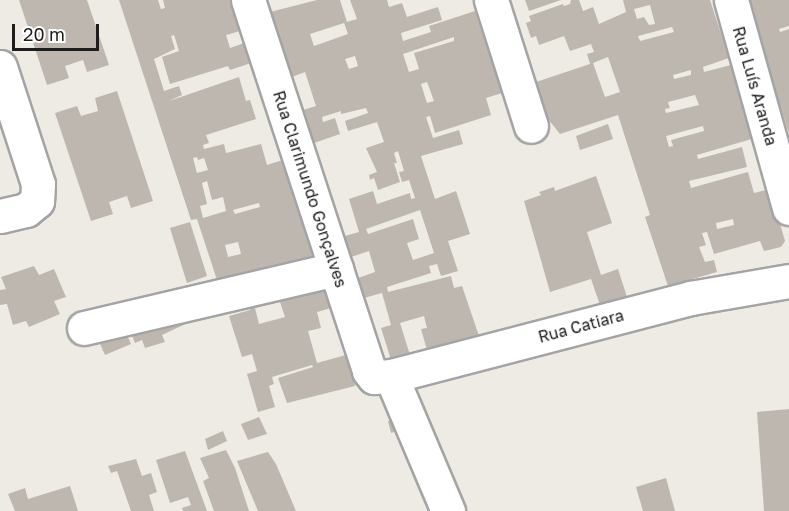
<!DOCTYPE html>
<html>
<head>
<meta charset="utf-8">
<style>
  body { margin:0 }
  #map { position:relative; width:789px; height:511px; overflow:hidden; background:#edebe3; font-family:"Golos Text",sans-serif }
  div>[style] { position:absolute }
  .building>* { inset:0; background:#beb7b0 }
  .roads { filter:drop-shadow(2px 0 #a4a4a4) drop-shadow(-2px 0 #a4a4a4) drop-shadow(0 2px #a4a4a4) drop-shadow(0 -2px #a4a4a4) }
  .minor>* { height:33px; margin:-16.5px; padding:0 16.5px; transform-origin:16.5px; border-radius:16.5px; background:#fff }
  span { translate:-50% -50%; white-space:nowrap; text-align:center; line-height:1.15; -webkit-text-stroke:6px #fff; paint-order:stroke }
  .street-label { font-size:16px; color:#1d1d1d }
  .scale { position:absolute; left:12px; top:24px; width:87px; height:27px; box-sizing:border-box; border:3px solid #1d1d1d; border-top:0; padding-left:8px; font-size:18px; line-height:21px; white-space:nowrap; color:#1d1d1d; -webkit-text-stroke:4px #fff; paint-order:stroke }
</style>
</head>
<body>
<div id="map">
  <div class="building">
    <div style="clip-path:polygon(19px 0,87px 0,109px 65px,87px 72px,83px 60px,65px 66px,69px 78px,47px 85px)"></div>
    <div style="clip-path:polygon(evenodd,119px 0,158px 0,161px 9px,165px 8px,163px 0,230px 0,240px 31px,226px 35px,230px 48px,244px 43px,251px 63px,230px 70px,228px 66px,170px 84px,162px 57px,179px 51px,174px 35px,171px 36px,175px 49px,154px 59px,164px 91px,179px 86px,182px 95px,169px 101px,239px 77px,246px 101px,250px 100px,256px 119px,206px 135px,209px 143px,203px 145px,204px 149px,224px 144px,226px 153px,261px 144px,267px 165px,283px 160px,314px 258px,218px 283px,197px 219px,191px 220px,119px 0,197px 157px,198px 160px,204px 158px,208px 170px,197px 173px,193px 158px,197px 157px,119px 0,207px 181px,212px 200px,223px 197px,226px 211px,203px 218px,200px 206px,207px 204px,202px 183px,207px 181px,119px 0,259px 203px,260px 207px,235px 214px,233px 210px,259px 203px,119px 0,238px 242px,241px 254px,228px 257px,225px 245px,238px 242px)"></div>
    <div style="clip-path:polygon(evenodd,317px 0,340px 0,347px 22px,357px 19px,350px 0,387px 0,389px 7px,402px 3px,407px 17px,438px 7px,442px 20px,401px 33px,403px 41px,431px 32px,429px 26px,475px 11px,502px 93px,486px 98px,491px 115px,435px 133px,430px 116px,426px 117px,433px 138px,459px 130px,463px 144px,421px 156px,435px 199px,456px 191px,470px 234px,448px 241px,458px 271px,441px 276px,437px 264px,429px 266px,431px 273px,387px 287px,388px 292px,451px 276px,454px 288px,462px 286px,479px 336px,427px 350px,421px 329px,427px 328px,424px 316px,400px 323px,410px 355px,391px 360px,381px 328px,391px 325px,382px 293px,364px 298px,358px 278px,375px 272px,369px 251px,351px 257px,345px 236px,359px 232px,349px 199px,373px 191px,377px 204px,410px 193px,411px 199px,415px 198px,409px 180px,402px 182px,399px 172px,404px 171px,398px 151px,394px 153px,397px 163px,394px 163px,400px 182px,378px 190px,374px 178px,370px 180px,369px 175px,377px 172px,366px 148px,384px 142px,377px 122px,348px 131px,345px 121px,368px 113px,366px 108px,341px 114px,341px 111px,322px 117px,323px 122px,335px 118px,340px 134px,314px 143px,303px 110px,316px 106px,305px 72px,292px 77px,270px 12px,317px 0,344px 23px,348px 34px,314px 46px,310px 34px,344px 23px,317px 0,454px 37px,454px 41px,414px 53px,419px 69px,409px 72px,403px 54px,454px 37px,317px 0,355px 56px,358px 66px,349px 69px,345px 59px,355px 56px,317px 0,427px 82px,434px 101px,427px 103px,421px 84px,427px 82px,317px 0,420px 210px,434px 253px,413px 260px,407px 243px,419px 239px,413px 219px,368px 234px,366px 229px,420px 210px)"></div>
    <div style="clip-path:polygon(525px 0,561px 0,529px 11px)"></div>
    <div style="clip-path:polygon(evenodd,579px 0,583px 11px,593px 7px,599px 24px,626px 12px,623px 0,710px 0,729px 58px,703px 67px,704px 72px,731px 65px,755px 138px,697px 155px,698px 159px,742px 147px,747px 167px,689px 181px,691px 188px,748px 172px,754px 193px,770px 189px,785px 241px,781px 247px,764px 251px,760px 241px,714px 254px,707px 232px,702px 233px,706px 245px,699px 247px,705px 262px,714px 260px,717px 272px,668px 286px,645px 217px,650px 215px,618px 115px,560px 134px,544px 114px,533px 83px,590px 64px,587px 54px,594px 52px,591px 44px,570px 51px,564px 36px,539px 45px,536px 36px,531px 38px,526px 23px,531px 21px,529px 16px,563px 4px,564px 6px,570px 4px,571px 0,579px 0,650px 5px,655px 24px,649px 25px,644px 17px,637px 19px,634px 9px,650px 5px,579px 0,672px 27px,674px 32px,640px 41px,638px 36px,672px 27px,579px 0,608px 57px,620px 92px,605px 97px,593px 63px,608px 57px,579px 0,691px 70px,691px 75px,674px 79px,673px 75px,691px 70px,579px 0,695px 95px,699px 105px,666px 113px,665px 109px,670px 108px,668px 102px,695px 95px,579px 0,703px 126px,704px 131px,671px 140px,673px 146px,669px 147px,666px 136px,703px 126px,579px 0,733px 219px,734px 225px,717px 229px,716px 223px,733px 219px)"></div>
    <div style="clip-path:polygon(748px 0,789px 0,789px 26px,779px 29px,780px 32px,789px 29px,789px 134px)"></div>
    <div style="clip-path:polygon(117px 91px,153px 201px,131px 208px,127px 196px,109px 202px,113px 214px,91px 221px,55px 113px,77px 106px,81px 116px,98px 111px,95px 98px)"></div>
    <div style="clip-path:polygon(608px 124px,613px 139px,580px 150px,576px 136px)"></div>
    <div style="clip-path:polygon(596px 176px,612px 223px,587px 232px,601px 275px,618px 269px,627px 297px,600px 305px,591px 279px,550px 292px,524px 201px,541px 195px,539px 192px,554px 187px,555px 191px)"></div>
    <div style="clip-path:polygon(190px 222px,207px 276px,187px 283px,170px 228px)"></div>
    <div style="clip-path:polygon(34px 266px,39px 275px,54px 269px,66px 297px,54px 301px,60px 314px,29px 327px,26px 321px,13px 325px,7px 304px,0 305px,0 290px,6px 289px,1px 277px)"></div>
    <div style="clip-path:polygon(evenodd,304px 278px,308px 294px,325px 290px,331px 308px,317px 312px,321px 328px,308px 331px,317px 363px,346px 355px,355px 386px,287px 403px,278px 378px,313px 367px,312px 365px,272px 377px,274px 384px,269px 386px,275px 407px,258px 412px,247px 374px,257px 371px,252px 354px,242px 357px,229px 316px,250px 310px,246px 293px,304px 278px,280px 302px,285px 317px,259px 324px,255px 308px,280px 302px)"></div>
    <div style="clip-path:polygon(188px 307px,194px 320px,162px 335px,165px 342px,145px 348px,142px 340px,135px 343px,128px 326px)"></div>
    <div style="clip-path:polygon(124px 328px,131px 344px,105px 355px,98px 339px)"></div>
    <div style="clip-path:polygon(789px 409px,789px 511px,764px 511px,757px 412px)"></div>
    <div style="clip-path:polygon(259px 417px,267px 434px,248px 440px,241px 424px)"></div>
    <div style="clip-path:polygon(402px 418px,405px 429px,391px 433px,388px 421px)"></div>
    <div style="clip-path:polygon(223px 431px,227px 441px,208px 450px,205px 439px)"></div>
    <div style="clip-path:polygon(226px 450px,235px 468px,249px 511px,214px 511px,203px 481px,209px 478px,200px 458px)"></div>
    <div style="clip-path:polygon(185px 451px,207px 511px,183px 511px,182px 508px,191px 505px,188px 497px,170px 503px,156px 460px)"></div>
    <div style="clip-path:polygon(268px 452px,276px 464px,296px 511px,258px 511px,237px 461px)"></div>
    <div style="clip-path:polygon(136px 459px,142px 476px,151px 473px,157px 492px,149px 495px,154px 511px,131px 511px,117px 471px,111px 473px,108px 466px)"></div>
    <div style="clip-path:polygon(666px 478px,675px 511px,643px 511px,636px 487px)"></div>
    <div style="clip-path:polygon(70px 486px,78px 511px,15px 511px,8px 494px,25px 488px,28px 499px)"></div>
  </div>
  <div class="roads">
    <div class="minor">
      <div style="left:248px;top:0;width:390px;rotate:71.9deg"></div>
      <div style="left:369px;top:371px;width:8px;rotate:50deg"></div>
      <div style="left:374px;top:377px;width:17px;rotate:-3deg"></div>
      <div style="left:391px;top:376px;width:310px;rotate:-14.6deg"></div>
      <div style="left:691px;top:298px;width:99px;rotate:-9.8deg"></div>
      <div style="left:491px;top:0;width:132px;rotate:72.4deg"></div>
      <div style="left:731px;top:0;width:216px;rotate:74.4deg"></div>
      <div style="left:0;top:67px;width:123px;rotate:72deg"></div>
      <div style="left:38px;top:184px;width:17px;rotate:93deg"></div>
      <div style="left:37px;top:201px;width:14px;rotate:141deg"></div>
      <div style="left:26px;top:210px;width:27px;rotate:167deg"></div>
      <div style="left:84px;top:328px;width:259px;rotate:-13.2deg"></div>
      <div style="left:391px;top:376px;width:147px;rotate:67.1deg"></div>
    </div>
  </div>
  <div class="street-label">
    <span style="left:755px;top:86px;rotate:74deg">Rua Luís Aranda</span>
    <span style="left:310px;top:189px;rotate:72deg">Rua Clarimundo Gonçalves</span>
    <span style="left:581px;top:326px;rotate:-15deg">Rua Catiara</span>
  </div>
  <div class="scale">20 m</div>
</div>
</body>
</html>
